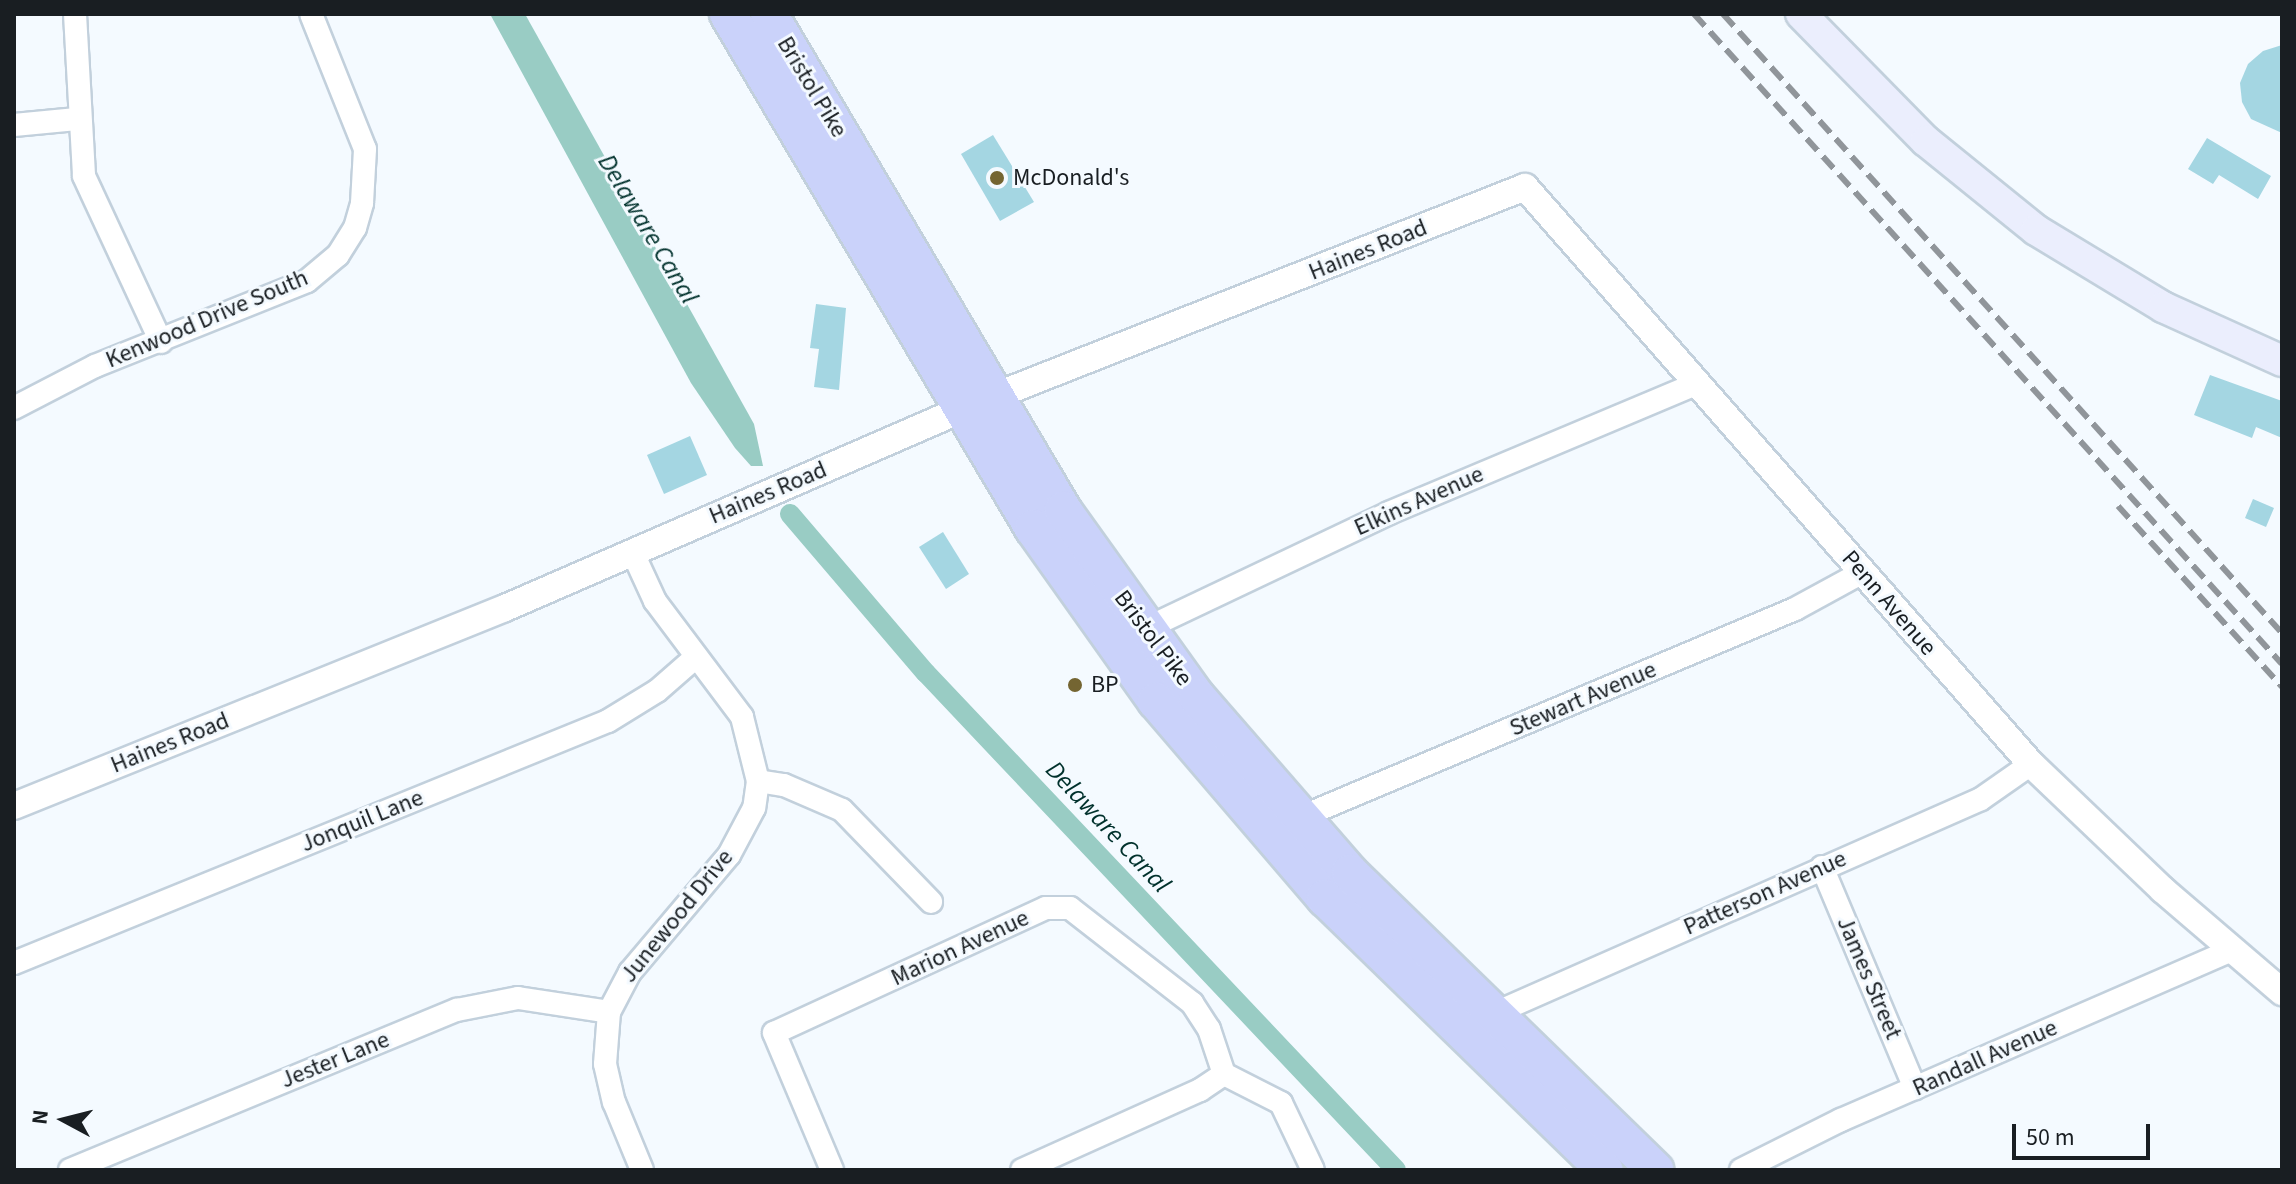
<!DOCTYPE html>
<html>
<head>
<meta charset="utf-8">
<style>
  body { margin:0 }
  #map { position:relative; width:2296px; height:1184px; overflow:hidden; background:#f4faff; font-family:"Source Sans 3",sans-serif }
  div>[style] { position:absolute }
  .water>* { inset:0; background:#99ccc4 }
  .canal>* { height:20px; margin:-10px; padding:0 10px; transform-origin:10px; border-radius:10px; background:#99ccc4 }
  .building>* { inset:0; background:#a4d6e2 }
  .roads { filter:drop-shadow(2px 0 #c2d0dc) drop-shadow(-2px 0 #c2d0dc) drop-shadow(0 2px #c2d0dc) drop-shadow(0 -2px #c2d0dc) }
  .minor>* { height:22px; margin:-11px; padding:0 11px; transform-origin:11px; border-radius:11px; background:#fff }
  .tertiary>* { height:26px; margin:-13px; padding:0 13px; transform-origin:13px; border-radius:13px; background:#fff }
  .secondary>* { height:30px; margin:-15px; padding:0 15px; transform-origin:15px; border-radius:15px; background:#ebeefd }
  .trunk>* { height:36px; margin:-18px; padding:0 18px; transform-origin:18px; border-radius:18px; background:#cad2fa }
  .rail>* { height:6px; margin-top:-3px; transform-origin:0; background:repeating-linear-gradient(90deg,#90959a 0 16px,transparent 0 24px) }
  .dots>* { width:22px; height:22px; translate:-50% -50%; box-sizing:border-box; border:4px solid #f4faff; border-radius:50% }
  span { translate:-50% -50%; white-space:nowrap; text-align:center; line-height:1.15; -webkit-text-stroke:6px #f4faff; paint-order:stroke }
  .street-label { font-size:24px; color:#191e22 }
  .poi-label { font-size:24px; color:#191e22 }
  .left { translate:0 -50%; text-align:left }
  .water-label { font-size:26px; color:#00312c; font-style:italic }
  .frame { position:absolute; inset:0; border:16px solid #191e22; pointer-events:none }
  .north { position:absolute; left:24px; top:1080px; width:80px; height:80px; -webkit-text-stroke:6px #f4faff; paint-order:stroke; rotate:277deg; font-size:22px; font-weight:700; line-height:32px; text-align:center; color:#191e22 }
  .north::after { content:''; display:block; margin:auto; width:28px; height:36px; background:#191e22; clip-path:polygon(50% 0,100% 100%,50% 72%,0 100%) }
  .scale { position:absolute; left:2012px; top:1124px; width:138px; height:36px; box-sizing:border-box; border:4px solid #191e22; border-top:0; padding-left:10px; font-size:24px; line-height:28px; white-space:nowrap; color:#191e22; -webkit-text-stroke:6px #f4faff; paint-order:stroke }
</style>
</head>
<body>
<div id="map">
  <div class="water">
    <div style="clip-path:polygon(490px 14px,525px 14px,754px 424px,763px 466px,751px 466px,735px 448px,691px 383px)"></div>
  </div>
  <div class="canal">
    <div style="left:790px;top:514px;width:209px;rotate:49.5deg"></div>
    <div style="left:926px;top:673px;width:684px;rotate:46.6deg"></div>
  </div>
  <div class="building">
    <div style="clip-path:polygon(2282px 45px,2282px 133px,2251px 119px,2242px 102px,2240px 83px,2248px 64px,2263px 51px)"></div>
    <div style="clip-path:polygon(993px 135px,1034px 202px,1000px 221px,961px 154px)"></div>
    <div style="clip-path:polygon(2207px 138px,2271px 176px,2258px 199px,2219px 175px,2213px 184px,2188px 169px)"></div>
    <div style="clip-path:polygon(816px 304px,846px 308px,839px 390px,814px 387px,819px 349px,810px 348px)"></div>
    <div style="clip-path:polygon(2210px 375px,2282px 401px,2282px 438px,2256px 427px,2252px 438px,2194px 415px)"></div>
    <div style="clip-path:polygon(690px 436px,707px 475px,664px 494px,647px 455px)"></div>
    <div style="clip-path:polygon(2253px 499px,2274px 508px,2266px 527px,2245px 518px)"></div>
    <div style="clip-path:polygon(943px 532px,969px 574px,946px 589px,919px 547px)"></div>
  </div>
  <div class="roads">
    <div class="minor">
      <div style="left:75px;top:14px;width:162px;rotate:86.8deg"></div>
      <div style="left:84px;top:176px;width:183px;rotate:65.1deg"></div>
      <div style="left:14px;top:125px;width:63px;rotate:-5.4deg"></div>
      <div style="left:14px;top:408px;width:91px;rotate:-27.4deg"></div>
      <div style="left:95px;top:366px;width:228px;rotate:-21.8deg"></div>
      <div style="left:307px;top:281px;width:40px;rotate:-40deg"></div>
      <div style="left:338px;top:255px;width:32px;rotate:-58deg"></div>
      <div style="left:355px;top:228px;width:26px;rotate:-74deg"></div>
      <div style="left:362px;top:203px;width:54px;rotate:-86.8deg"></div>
      <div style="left:365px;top:149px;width:145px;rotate:-111.8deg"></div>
      <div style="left:632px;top:551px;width:55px;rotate:65.3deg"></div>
      <div style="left:655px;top:601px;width:145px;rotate:53.1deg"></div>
      <div style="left:742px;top:717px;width:66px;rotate:76deg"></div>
      <div style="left:758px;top:781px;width:27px;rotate:98deg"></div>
      <div style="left:754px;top:808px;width:53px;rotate:118deg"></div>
      <div style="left:729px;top:855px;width:153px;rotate:130.2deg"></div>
      <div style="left:630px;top:972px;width:45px;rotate:117.7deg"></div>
      <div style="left:609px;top:1012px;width:52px;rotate:94.4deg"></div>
      <div style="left:605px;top:1064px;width:39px;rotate:77deg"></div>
      <div style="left:614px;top:1102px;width:74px;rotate:67.6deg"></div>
      <div style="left:1145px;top:629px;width:270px;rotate:-25.4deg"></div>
      <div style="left:1389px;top:513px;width:335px;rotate:-22.8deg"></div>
      <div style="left:758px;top:781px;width:26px;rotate:9deg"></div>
      <div style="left:784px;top:785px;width:63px;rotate:23.3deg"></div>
      <div style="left:842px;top:810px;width:128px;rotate:45.9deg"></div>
      <div style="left:1299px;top:818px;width:538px;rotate:-22.85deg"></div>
      <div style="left:1795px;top:609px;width:77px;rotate:-28.6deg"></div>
      <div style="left:1822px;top:867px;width:240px;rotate:67.2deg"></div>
      <div style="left:14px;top:963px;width:641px;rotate:-22.17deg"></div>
      <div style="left:608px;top:721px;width:57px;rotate:-31.5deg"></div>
      <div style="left:657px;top:691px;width:52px;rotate:-41.1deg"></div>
      <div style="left:1493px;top:1014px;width:533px;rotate:-23.78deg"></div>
      <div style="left:1981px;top:799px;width:61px;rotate:-35deg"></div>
      <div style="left:1224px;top:1074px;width:64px;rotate:27deg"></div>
      <div style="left:1281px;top:1103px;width:74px;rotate:64.5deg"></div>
      <div style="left:70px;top:1170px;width:419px;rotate:-22.5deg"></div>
      <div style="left:457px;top:1010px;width:62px;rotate:-11.1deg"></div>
      <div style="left:518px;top:998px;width:92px;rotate:8.7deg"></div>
      <div style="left:832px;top:1170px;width:149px;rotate:-112.9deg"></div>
      <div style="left:774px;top:1033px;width:299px;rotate:-24.7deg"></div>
      <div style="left:1046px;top:908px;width:24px"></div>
      <div style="left:1070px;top:908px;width:155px;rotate:37.9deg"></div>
      <div style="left:1192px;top:1003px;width:31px;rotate:57deg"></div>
      <div style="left:1209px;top:1029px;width:47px;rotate:71.6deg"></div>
      <div style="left:1224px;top:1074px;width:29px;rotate:146deg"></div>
      <div style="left:1200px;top:1090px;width:195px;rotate:155.8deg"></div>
      <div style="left:1741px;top:1170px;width:112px;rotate:-26.6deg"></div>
      <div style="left:1841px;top:1120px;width:426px;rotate:-23.5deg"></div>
    </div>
    <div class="tertiary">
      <div style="left:14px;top:806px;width:529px;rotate:-21.96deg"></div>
      <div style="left:505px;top:608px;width:498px;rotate:-23.5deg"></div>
      <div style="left:962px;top:409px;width:605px;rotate:-21.52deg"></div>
      <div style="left:1525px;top:187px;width:767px;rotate:48.75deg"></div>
      <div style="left:2031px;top:764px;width:182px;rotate:43.7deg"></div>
      <div style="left:2163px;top:890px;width:157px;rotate:40.6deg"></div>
    </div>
    <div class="secondary">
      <div style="left:1801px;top:14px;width:178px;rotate:45.5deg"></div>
      <div style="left:1926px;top:141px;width:141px;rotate:39deg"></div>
      <div style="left:2036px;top:230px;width:149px;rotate:31.2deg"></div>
      <div style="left:2163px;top:307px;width:131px;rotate:24.4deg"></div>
    </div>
    <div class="trunk">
      <div style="left:728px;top:14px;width:598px;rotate:59.32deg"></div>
      <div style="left:1033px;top:528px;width:212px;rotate:54.6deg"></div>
      <div style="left:1156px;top:701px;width:260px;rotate:49.4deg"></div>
      <div style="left:1325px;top:898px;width:390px;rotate:44.2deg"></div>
      <div style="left:769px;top:14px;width:577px;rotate:59.34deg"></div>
      <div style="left:1063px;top:510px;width:230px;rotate:54.4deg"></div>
      <div style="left:1197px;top:697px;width:233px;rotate:49deg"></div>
      <div style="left:1350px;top:873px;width:426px;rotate:44.2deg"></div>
    </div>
  </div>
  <div class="rail">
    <div style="left:1694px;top:14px;width:876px;rotate:47.87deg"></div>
    <div style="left:1723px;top:14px;width:834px;rotate:47.92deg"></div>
    <div style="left:2118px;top:506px;width:244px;rotate:47.8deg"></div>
  </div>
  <div class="dots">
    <div style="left:997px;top:178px;background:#746532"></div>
    <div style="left:1075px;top:685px;background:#746532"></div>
  </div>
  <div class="street-label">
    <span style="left:812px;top:87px;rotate:59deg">Bristol Pike</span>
    <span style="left:1368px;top:250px;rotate:-22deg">Haines Road</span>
    <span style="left:207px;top:319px;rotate:-23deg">Kenwood Drive South</span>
    <span style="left:768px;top:493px;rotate:-23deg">Haines Road</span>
    <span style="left:1419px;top:501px;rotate:-24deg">Elkins Avenue</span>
    <span style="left:1889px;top:603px;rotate:49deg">Penn Avenue</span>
    <span style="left:1153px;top:638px;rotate:53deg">Bristol Pike</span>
    <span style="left:1583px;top:699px;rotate:-23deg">Stewart Avenue</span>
    <span style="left:170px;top:743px;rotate:-22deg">Haines Road</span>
    <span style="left:362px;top:821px;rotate:-22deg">Jonquil Lane</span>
    <span style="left:1765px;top:893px;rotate:-24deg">Patterson Avenue</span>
    <span style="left:677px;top:916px;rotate:-51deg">Junewood Drive</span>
    <span style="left:960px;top:948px;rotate:-25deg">Marion Avenue</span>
    <span style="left:1869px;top:978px;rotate:67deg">James Street</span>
    <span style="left:1985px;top:1058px;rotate:-24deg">Randall Avenue</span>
    <span style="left:335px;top:1060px;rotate:-22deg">Jester Lane</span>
  </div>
  <div class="poi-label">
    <span class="left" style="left:1013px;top:178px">McDonald's</span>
    <span class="left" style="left:1091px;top:685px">BP</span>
  </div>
  <div class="water-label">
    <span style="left:648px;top:229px;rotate:59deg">Delaware Canal</span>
    <span style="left:1108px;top:827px;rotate:47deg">Delaware Canal</span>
  </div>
  <div class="frame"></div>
  <div class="north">N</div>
  <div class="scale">50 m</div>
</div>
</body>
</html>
